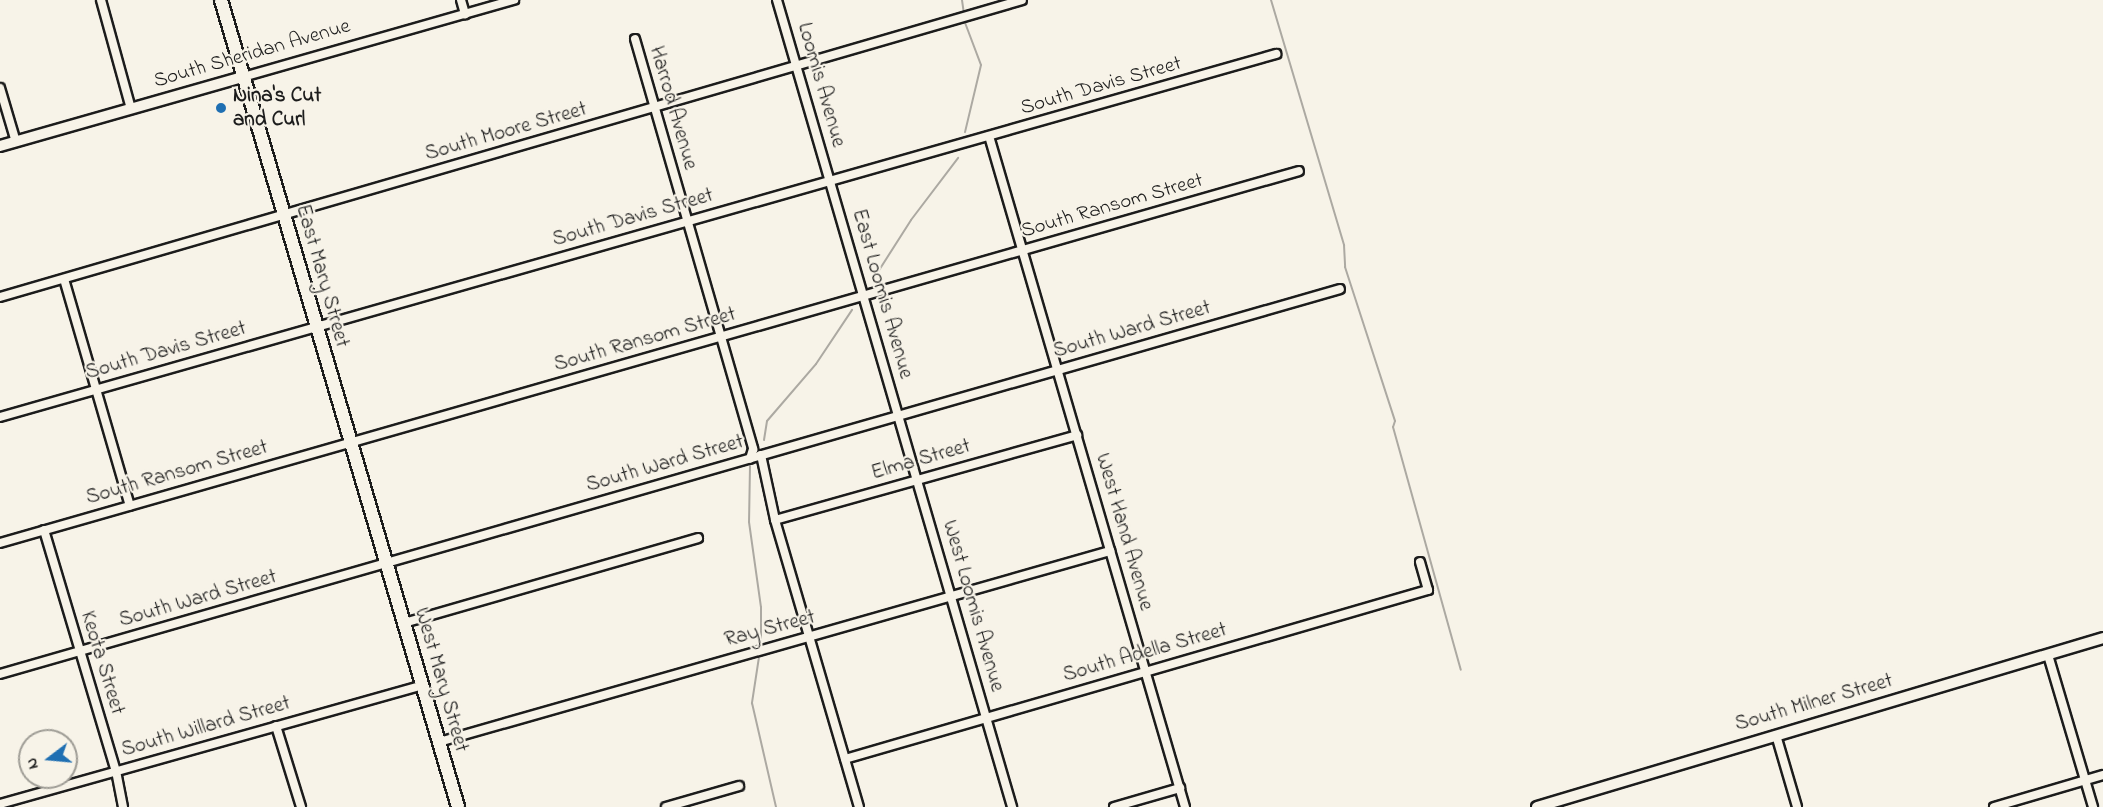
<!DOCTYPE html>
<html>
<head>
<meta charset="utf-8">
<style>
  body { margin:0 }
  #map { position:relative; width:2103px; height:807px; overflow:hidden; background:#f7f3e8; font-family:"Indie Flower",sans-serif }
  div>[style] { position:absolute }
  .stream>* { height:2px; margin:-1px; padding:0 1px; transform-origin:1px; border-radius:1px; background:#aca9a2 }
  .roads { filter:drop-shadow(2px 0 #1c1c1c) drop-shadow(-2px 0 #1c1c1c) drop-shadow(0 2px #1c1c1c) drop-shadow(0 -2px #1c1c1c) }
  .minor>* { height:8px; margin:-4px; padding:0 4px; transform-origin:4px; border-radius:4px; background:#f7f3e8 }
  .tertiary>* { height:10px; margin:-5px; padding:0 5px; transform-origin:5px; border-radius:5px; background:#f7f3e8 }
  .secondary>* { height:12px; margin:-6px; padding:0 6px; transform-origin:6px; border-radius:6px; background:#f7f3e8 }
  .dots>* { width:16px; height:16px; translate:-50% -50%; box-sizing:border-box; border:3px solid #f7f3e8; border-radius:50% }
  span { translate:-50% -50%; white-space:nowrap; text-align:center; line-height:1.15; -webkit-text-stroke:4.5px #f7f3e8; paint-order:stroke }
  .street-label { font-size:21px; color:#1c1c1c }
  .poi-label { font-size:21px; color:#1c1c1c; font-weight:700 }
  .left { translate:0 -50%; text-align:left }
  .north { position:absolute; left:18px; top:729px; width:60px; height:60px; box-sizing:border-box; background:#f7f3e8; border:2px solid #9f9d96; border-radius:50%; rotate:254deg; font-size:16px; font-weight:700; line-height:24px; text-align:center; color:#1c1c1c }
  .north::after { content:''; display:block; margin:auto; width:21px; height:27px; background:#1f6fb2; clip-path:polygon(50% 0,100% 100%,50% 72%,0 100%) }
</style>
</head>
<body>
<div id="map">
  <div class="stream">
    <div style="left:962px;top:0;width:14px;rotate:82deg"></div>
    <div style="left:1271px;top:0;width:256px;rotate:73.4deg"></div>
    <div style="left:1344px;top:245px;width:22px;rotate:87deg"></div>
    <div style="left:1345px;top:267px;width:162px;rotate:72deg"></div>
    <div style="left:1395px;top:421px;width:6px;rotate:108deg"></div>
    <div style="left:1393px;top:427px;width:252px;rotate:74.4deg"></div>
    <div style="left:964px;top:20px;width:48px;rotate:69.3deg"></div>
    <div style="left:981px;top:65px;width:69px;rotate:103.4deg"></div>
    <div style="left:876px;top:275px;width:65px;rotate:-57.5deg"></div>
    <div style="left:911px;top:220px;width:78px;rotate:-52.8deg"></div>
    <div style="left:764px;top:440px;width:19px;rotate:-81deg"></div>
    <div style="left:767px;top:421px;width:75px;rotate:-49.3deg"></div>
    <div style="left:816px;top:364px;width:65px;rotate:-56.3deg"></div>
    <div style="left:750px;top:466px;width:56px;rotate:91deg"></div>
    <div style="left:749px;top:522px;width:86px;rotate:82deg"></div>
    <div style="left:761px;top:607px;width:33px;rotate:90deg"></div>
    <div style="left:759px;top:657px;width:47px;rotate:98.7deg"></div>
    <div style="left:752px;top:703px;width:107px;rotate:77deg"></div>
  </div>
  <div class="roads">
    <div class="minor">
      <div style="left:101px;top:0;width:113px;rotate:74.6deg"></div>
      <div style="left:461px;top:0;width:15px;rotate:74deg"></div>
      <div style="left:777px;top:0;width:841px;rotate:73.76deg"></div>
      <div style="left:635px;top:39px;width:427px;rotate:73.9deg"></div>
      <div style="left:753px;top:449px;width:10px;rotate:107deg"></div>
      <div style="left:243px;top:77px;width:282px;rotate:-15.9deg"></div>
      <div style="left:0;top:88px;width:56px;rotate:73.5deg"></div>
      <div style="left:989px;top:136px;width:699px;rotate:73.72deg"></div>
      <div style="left:64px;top:279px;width:236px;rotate:73.8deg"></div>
      <div style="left:0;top:297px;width:1064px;rotate:-16.2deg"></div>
      <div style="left:0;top:417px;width:1327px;rotate:-15.88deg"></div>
      <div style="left:761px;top:455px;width:66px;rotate:77.8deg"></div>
      <div style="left:775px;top:520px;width:299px;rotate:73.7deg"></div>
      <div style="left:775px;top:520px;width:314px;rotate:-15.7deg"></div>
      <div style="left:44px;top:530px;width:252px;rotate:73.4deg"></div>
      <div style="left:116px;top:771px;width:37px;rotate:79deg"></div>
      <div style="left:0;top:543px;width:1351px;rotate:-15.98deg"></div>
      <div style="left:404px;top:623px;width:306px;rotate:-16.1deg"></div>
      <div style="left:2048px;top:655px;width:159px;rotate:73.5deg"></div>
      <div style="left:0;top:674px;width:1394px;rotate:-16.03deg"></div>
      <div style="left:276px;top:726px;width:85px;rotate:72.8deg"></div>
      <div style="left:1776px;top:735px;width:75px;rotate:73.7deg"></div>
      <div style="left:439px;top:742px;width:698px;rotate:-15.89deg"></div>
      <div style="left:845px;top:759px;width:607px;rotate:-16.17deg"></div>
      <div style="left:1428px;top:590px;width:29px;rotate:-106deg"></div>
      <div style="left:0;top:804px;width:438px;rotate:-15.7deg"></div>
      <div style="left:666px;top:807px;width:76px;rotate:-16deg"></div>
      <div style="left:1114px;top:807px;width:69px;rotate:-16.1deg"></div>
      <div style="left:1994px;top:807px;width:114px;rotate:-16.4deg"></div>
    </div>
    <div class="tertiary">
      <div style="left:0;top:146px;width:253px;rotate:-15.9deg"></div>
      <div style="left:1537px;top:807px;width:591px;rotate:-16.62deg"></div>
    </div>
    <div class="secondary">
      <div style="left:221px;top:0;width:841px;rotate:73.63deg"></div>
    </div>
  </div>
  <div class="dots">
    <div style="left:221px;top:108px;background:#1f6fb2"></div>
  </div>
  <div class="street-label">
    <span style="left:252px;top:54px;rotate:-16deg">South Sheridan Avenue</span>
    <span style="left:821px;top:85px;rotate:74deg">Loomis Avenue</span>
    <span style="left:1101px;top:86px;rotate:-16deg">South Davis Street</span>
    <span style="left:673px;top:108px;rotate:74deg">Harrod Avenue</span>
    <span style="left:506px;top:132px;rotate:-16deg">South Moore Street</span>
    <span style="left:1112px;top:206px;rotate:-16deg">South Ransom Street</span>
    <span style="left:633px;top:218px;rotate:-16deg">South Davis Street</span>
    <span style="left:322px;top:276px;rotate:74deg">East Mary Street</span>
    <span style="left:882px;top:294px;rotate:74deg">East Loomis Avenue</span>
    <span style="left:1132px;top:330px;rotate:-16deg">South Ward Street</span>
    <span style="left:645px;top:340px;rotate:-16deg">South Ransom Street</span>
    <span style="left:166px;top:351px;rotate:-16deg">South Davis Street</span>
    <span style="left:921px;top:460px;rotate:-16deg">Elma Street</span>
    <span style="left:665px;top:464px;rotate:-16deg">South Ward Street</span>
    <span style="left:177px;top:473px;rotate:-16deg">South Ransom Street</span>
    <span style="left:1124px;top:532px;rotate:74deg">West Hand Avenue</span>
    <span style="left:198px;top:599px;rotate:-16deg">South Ward Street</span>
    <span style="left:973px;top:606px;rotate:74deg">West Loomis Avenue</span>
    <span style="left:770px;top:629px;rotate:-15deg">Ray Street</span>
    <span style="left:1145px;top:653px;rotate:-16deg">South Adella Street</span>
    <span style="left:102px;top:663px;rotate:73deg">Keota Street</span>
    <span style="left:441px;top:680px;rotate:74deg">West Mary Street</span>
    <span style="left:1814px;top:703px;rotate:-16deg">South Milner Street</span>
    <span style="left:206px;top:727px;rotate:-16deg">South Willard Street</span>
  </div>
  <div class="poi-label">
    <span class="left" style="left:233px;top:108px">Nina's Cut<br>and Curl</span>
  </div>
  <div class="north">N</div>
</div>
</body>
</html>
